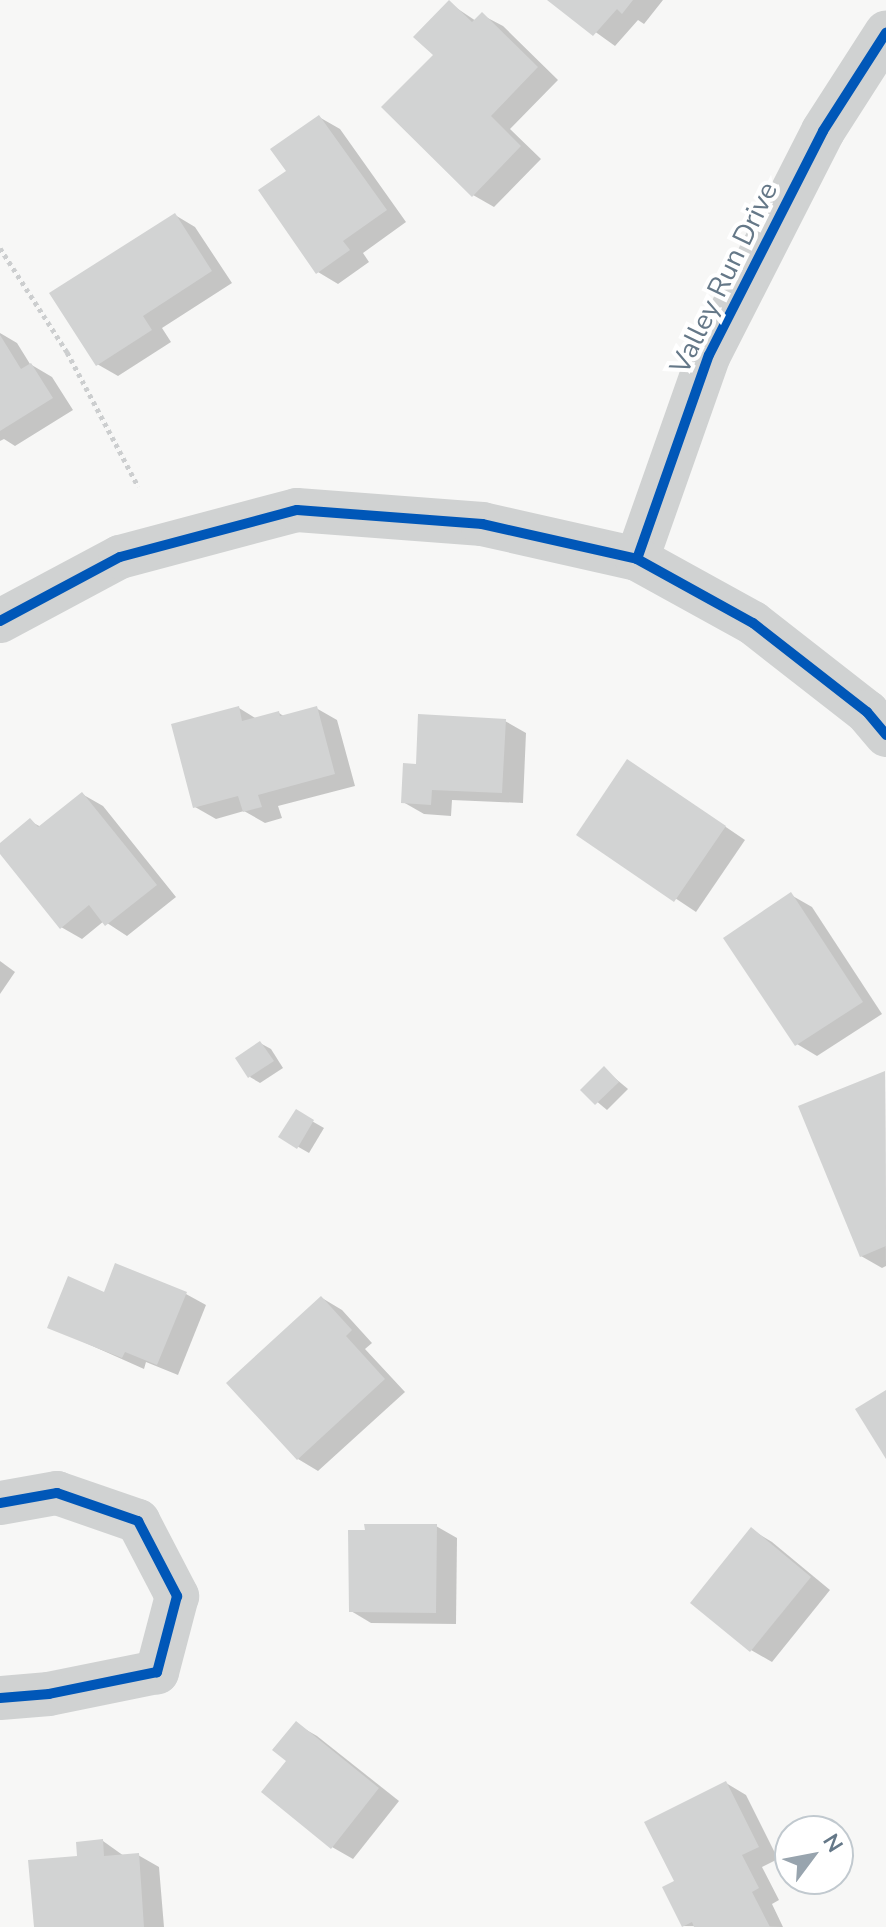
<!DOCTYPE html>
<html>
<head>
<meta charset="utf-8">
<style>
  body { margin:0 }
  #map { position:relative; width:886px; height:1927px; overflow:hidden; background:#f7f7f6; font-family:"Nunito Sans",sans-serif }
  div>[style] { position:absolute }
  .shadow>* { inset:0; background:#0003 }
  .building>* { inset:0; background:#d2d3d3 }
  .path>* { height:5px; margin-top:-2.5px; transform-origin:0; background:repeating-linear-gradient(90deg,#cccecf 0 4px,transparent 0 8px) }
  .minor>* { height:44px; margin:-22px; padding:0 22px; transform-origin:22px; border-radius:22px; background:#d0d2d2 }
  .cycleway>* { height:10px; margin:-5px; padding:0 5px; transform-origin:5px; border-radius:5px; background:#0057b8 }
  span { translate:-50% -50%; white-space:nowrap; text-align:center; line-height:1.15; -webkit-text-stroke:8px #fff; paint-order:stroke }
  .street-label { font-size:28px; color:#657888 }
  .north { position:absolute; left:774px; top:1815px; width:80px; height:80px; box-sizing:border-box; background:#fff; border:2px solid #c1c9cf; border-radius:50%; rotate:58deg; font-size:22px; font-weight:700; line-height:32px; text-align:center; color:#657888 }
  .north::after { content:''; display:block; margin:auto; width:28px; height:36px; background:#98a4ae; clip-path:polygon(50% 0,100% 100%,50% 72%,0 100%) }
</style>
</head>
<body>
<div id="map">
  <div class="shadow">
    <div style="clip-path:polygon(551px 0,663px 0,644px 24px,638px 20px,615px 46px)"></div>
    <div style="clip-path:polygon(449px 3px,476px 21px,482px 15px,503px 26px,558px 80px,510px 129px,541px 159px,494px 207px,473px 195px,436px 55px)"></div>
    <div style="clip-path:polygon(319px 117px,340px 129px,406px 222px,363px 253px,369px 262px,338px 284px,318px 272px,288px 171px)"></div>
    <div style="clip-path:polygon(175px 215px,195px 227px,232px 283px,162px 328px,171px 342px,118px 376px,97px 364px)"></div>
    <div style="clip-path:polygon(0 333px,17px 343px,30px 364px,52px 377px,73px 410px,15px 446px,4px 439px,0 441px)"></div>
    <div style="clip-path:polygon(239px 708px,257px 719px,279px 713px,285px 717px,316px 708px,337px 720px,355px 786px,278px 806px,282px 818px,265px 823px,244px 811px,216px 819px,195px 807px)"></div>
    <div style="clip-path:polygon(505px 721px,526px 733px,523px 803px,452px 800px,451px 816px,424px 814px,403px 802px,418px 767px)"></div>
    <div style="clip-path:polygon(648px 774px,745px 840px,696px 912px,579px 834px)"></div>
    <div style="clip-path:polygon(82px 794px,103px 806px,176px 897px,127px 936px,104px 921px,82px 939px,61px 927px,0 851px,0 845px,30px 821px,41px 827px)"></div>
    <div style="clip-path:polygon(791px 895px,812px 907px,882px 1014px,817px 1056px,797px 1044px)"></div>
    <div style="clip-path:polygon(0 961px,15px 972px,0 994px)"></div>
    <div style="clip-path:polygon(260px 1043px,271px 1049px,283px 1068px,260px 1083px,250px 1077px)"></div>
    <div style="clip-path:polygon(604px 1069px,628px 1089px,607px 1110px,583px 1090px)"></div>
    <div style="clip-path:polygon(885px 1073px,886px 1266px,882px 1268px,861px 1256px,801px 1107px)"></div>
    <div style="clip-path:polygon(296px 1112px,324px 1128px,309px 1153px,281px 1137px)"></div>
    <div style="clip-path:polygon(105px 1294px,186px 1294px,206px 1305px,178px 1375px,146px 1362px,144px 1369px,50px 1327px)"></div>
    <div style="clip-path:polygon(322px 1298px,342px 1310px,372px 1343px,365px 1349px,405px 1392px,318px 1471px,298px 1459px)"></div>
    <div style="clip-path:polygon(436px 1526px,457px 1538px,456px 1624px,371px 1623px,351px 1611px)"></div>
    <div style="clip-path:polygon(752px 1530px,772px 1542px,830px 1590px,772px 1662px,751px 1650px)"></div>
    <div style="clip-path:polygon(296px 1724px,317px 1736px,399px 1801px,353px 1859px,332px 1847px,289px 1761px)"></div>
    <div style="clip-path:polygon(726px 1783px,746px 1795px,778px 1859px,762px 1867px,779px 1900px,772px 1904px,783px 1927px,684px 1926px,676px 1882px)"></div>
    <div style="clip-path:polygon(103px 1841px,124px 1856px,138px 1855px,159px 1867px,164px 1927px,36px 1927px,79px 1858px)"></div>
  </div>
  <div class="building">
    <div style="clip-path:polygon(449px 0,472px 22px,482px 12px,538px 67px,491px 116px,521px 146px,472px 197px,381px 107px,433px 55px,413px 37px)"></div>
    <div style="clip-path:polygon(547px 0,633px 0,622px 14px,617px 9px,593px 36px)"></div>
    <div style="clip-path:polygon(319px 115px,387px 210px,343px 241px,350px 250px,316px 274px,258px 190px,286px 171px,270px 149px)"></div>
    <div style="clip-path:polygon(175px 213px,212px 271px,143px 316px,152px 330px,96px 366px,49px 293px)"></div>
    <div style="clip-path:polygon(0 335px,21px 369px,31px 363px,53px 398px,0 431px)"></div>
    <div style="clip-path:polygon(239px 706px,242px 721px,279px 711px,280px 716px,317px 706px,335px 774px,258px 795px,262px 807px,243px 812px,238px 796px,193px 808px,171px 724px)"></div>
    <div style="clip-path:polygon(418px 714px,506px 719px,502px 793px,432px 790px,431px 805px,401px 803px,403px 763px,416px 764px)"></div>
    <div style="clip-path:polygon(627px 759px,726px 826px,674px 902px,576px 835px)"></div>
    <div style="clip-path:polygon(82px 792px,157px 885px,105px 926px,89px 905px,60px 929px,0 854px,0 843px,30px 818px,38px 827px)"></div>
    <div style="clip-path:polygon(791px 892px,863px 1002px,795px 1046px,723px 938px)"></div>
    <div style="clip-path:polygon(260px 1041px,274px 1061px,248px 1078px,235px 1058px)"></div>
    <div style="clip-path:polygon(604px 1066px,619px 1082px,595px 1105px,580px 1090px)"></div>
    <div style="clip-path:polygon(885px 1071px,886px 1246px,860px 1257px,798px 1106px)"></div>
    <div style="clip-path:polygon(296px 1109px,314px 1120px,297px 1149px,278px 1137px)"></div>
    <div style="clip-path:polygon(115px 1263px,187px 1292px,157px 1365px,125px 1352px,122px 1358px,47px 1328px,68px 1276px,104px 1292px)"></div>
    <div style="clip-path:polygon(321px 1296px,352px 1330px,346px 1336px,385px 1379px,297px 1460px,226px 1383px)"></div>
    <div style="clip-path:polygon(886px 1390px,886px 1459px,855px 1409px)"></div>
    <div style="clip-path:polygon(364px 1524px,437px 1524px,436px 1613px,349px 1612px,348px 1530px,365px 1530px)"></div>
    <div style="clip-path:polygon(751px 1527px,811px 1577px,750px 1652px,690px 1603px)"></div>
    <div style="clip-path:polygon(296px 1721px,379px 1788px,331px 1849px,261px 1792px,286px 1761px,272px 1750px)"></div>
    <div style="clip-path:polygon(726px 1781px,759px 1847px,742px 1855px,759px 1888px,752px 1892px,770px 1927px,694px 1927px,692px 1922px,682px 1927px,662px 1887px,674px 1881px,644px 1822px)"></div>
    <div style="clip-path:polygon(103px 1839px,104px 1856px,139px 1853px,144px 1927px,34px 1927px,28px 1860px,77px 1856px,76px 1842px)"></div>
  </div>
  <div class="path">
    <div style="left:0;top:248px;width:124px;rotate:57.2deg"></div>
    <div style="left:67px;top:352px;width:152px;rotate:62.1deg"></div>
  </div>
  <div class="minor">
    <div style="left:637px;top:559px;width:216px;rotate:-70.6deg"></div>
    <div style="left:709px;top:355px;width:251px;rotate:-63deg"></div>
    <div style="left:823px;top:131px;width:117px;rotate:-57.3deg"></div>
    <div style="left:0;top:621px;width:136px;rotate:-28.1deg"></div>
    <div style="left:120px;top:557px;width:183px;rotate:-14.9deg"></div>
    <div style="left:297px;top:510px;width:186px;rotate:4.3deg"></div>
    <div style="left:482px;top:524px;width:159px;rotate:12.7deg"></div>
    <div style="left:637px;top:559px;width:132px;rotate:28.9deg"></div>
    <div style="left:753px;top:623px;width:145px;rotate:38deg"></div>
    <div style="left:867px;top:712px;width:30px;rotate:50deg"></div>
    <div style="left:0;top:1503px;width:58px;rotate:-10deg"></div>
    <div style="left:57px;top:1493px;width:86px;rotate:19.1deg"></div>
    <div style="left:138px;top:1521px;width:85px;rotate:62.5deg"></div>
    <div style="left:177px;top:1596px;width:79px;rotate:104.7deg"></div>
    <div style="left:157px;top:1672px;width:110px;rotate:168.5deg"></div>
    <div style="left:49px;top:1694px;width:49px;rotate:175.3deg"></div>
  </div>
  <div class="cycleway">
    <div style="left:637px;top:559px;width:216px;rotate:-70.6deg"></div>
    <div style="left:709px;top:355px;width:251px;rotate:-63deg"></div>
    <div style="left:823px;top:131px;width:117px;rotate:-57.3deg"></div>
    <div style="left:0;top:621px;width:136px;rotate:-28.1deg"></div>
    <div style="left:120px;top:557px;width:183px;rotate:-14.9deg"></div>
    <div style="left:297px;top:510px;width:186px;rotate:4.3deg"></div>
    <div style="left:482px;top:524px;width:159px;rotate:12.7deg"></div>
    <div style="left:637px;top:559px;width:132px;rotate:28.9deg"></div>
    <div style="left:753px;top:623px;width:145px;rotate:38deg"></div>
    <div style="left:867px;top:712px;width:30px;rotate:50deg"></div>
    <div style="left:0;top:1503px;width:58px;rotate:-10deg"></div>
    <div style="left:57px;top:1493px;width:86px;rotate:19.1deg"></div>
    <div style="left:138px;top:1521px;width:85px;rotate:62.5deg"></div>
    <div style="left:177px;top:1596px;width:79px;rotate:104.7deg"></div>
    <div style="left:157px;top:1672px;width:110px;rotate:168.5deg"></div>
    <div style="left:49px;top:1694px;width:49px;rotate:175.3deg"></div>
  </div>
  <div class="street-label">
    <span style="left:724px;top:278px;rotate:-64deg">Valley Run Drive</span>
  </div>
  <div class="north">N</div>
</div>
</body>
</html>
